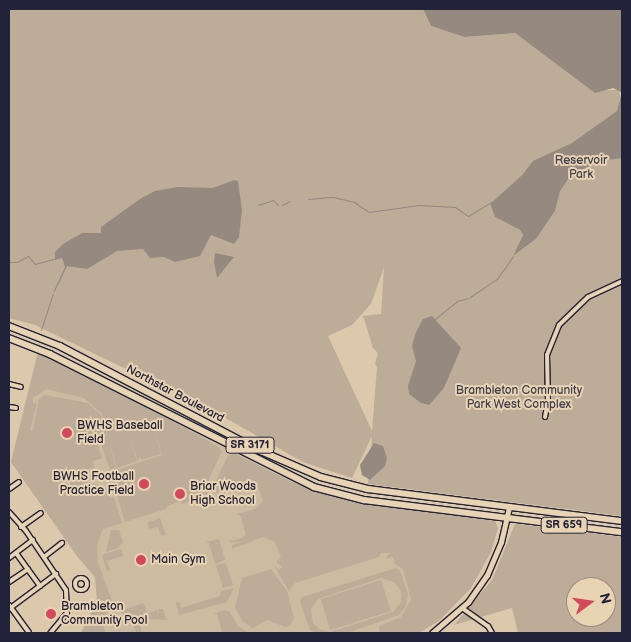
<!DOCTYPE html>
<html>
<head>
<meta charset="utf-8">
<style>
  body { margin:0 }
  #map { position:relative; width:631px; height:642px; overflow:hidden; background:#dcc8ab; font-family:"Balsamiq Sans",sans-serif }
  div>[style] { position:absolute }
  .built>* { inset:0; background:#ccbaa1 }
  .green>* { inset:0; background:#bdad98 }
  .water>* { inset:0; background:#958980 }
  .stream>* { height:1px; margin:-0.5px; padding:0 0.5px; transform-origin:0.5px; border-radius:0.5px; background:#958980 }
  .roads { filter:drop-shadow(1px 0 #22223b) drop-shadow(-1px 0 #22223b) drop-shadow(0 1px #22223b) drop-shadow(0 -1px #22223b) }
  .minor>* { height:4px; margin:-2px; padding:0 2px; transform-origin:2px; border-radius:2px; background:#e8d3b2 }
  .minor>.ring { margin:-2px; padding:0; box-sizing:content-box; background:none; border:4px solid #e8d3b2; border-radius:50% }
  .secondary>* { height:5px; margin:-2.5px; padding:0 2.5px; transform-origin:2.5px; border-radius:2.5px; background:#e8d3b2 }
  .primary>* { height:5.5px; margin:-2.75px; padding:0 2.75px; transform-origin:2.75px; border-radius:2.75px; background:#e8d3b2 }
  .dots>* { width:14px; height:14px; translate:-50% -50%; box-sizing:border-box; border:2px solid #e8d3b2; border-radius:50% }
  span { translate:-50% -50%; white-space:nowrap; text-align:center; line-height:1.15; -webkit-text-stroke:4px #e8d3b2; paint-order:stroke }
  .shield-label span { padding:1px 4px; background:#e8d3b2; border:1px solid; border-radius:4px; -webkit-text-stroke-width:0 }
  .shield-label { font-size:11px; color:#22223b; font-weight:700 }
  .park-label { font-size:12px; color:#413e4e }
  .street-label { font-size:12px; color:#22223b }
  .poi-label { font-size:12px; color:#22223b }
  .left { translate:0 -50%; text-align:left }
  .right { translate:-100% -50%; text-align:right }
  .frame { position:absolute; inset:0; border:10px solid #22223b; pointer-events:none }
  .north { position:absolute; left:566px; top:577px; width:50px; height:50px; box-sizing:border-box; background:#e8d3b2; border:1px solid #998c82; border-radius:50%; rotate:76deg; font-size:14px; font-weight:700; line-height:20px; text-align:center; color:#22223b }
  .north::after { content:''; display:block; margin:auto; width:18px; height:22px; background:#d1495b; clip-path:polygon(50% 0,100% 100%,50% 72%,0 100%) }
</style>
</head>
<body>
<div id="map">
  <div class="built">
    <div style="clip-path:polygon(38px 352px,282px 477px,312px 489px,364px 503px,495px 521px,498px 528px,418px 633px,81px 633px,97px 601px,95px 577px,77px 556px,11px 462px)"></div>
  </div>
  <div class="green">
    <div style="clip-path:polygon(evenodd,9px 9px,423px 9px,431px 26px,464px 37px,515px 33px,537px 49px,606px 90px,618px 90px,622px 100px,622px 516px,368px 484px,372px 436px,352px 478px,303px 462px,213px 411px,35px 325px,9px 318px,9px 9px,523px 174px,557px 202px,555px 211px,536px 239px,513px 256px,523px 235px,520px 230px,495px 217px,490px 204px,523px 174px,9px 9px,384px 267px,381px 314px,363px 316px,373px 348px,378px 353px,375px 364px,377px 367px,372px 431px,328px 336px,352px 325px,371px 304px,384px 267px)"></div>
    <div style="clip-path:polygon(38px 352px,127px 396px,217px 446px,222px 451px,209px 479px,208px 496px,203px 494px,183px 504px,181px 501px,167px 506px,166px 509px,125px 522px,110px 472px,162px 455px,154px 428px,161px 454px,141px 460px,140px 457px,138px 461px,129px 435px,137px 461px,117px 468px,109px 442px,116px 468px,110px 470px,101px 444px,105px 428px,102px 414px,84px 398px,46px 389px,33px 398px,33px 403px,37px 404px,30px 430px,33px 430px,39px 399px,45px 395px,88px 403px,101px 415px,103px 431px,98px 446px,102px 458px,93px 461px,94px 468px,73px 472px,63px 478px,61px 483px,66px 484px,64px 495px,68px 479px,72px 477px,109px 489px,108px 496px,114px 498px,122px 523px,103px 529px,97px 545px,98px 562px,112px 601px,105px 602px,98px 598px,105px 604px,113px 602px,115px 611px,107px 612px,102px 619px,105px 633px,81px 633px,97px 601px,95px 577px,77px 556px,11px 462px)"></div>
    <div style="clip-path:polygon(234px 453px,292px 482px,331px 496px,495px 521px,498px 528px,491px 552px,471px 588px,439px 621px,419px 633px,379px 633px,379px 626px,401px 617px,411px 600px,403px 569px,395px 564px,393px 557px,385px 559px,390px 553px,381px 553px,379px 557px,295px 583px,289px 591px,273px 564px,279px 570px,282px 567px,276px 562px,281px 557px,275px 542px,263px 537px,232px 549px,232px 545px,244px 541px,231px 543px,230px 539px,232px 541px,242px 538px,246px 534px,240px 515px,237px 514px,255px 509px,263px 501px,256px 482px,251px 479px,234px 485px,234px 488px,232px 485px,219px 489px,219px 493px,215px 491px,214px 484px,228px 456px)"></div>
    <div style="clip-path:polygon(160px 518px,166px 535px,161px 536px,158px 527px,150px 529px,147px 523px)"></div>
    <div style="clip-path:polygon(evenodd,515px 524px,622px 537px,622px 633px,518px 633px,512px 608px,454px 625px,492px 580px,515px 524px,576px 587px,606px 587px,606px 617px,576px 617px,576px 587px)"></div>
    <div style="clip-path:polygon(111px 530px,119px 530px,123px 542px,118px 548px,106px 552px)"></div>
    <div style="clip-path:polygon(219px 539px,225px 560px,215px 564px,209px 543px,205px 542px)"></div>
    <div style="clip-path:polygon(121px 549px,123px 556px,107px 561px,110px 570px,107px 571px,102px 555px)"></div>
    <div style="clip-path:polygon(226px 563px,233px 585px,223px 588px,216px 565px)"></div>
    <div style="clip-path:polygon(evenodd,396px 568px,400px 571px,408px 594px,406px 606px,399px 615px,347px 633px,315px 633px,310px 630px,300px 602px,302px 597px,396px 568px,381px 578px,394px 582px,401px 591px,401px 602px,393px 612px,330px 632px,319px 629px,313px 623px,311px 609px,318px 599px,381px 578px)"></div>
    <div style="clip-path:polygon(271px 569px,287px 591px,294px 618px,290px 626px,285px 627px,267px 620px,253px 628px,242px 621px,235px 607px,242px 578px)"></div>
    <div style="clip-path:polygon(381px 580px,391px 611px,330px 630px,321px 599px)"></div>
    <div style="clip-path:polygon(234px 588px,227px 602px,179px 615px,176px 603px,179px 602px,181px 608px,220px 596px,221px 591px)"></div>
    <div style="clip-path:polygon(143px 603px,147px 611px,130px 624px,121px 611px)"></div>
    <div style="clip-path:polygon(159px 609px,163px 609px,166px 620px,146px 619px,141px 625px,141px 633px,137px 633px,133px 626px,148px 613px,157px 610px,159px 613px)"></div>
    <div style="clip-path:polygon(224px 610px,229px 611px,238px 626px,249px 633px,219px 633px,222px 631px,217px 614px,213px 614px)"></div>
  </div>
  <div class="water">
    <div style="clip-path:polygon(423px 9px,622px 9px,622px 158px,600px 161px,571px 175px,560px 191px,555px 211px,536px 239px,513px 256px,523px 235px,520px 230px,495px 217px,490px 204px,523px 174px,533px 161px,572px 143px,617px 111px,622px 93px,613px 88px,595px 93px,515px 33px,464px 37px,431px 26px)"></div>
    <div style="clip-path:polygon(234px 180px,238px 181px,242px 210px,239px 237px,234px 244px,211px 235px,200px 256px,175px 262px,164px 257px,150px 258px,143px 249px,117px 251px,87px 269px,67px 266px,62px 277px,55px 291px,53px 293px,65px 267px,62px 258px,55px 260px,55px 252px,63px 244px,82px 233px,101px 233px,101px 227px,140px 199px,155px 191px,177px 187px,213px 188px)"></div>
    <div style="clip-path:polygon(215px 253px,234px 257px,217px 278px,214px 262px)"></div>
    <div style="clip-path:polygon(432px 316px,461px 348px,444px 388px,429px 405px,421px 403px,409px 394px,408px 386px,416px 361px,412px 346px,416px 332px,423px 319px)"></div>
    <div style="clip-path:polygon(374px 443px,383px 446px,387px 458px,385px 466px,370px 480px,362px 475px,360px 465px)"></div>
  </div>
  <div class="stream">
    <div style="left:308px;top:199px;width:25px;rotate:-5deg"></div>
    <div style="left:333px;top:197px;width:22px;rotate:13deg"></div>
    <div style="left:354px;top:202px;width:18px;rotate:34deg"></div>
    <div style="left:369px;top:212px;width:50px;rotate:-8deg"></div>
    <div style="left:419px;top:205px;width:36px;rotate:3deg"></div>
    <div style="left:455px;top:207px;width:16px;rotate:35deg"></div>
    <div style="left:468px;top:216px;width:29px;rotate:-31deg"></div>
    <div style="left:258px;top:205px;width:16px;rotate:-18deg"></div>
    <div style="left:273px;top:200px;width:7px;rotate:45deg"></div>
    <div style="left:282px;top:205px;width:9px;rotate:-27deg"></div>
    <div style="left:9px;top:262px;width:8px"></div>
    <div style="left:17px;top:262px;width:13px;rotate:-29deg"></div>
    <div style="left:28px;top:256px;width:11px;rotate:49deg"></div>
    <div style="left:35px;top:264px;width:23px;rotate:-15deg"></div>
    <div style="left:470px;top:297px;width:32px;rotate:-34deg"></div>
    <div style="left:497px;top:279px;width:28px;rotate:-55deg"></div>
    <div style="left:435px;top:319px;width:28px;rotate:-39deg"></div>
    <div style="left:457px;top:301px;width:12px;rotate:-14deg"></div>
    <div style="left:41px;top:330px;width:38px;rotate:-72deg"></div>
  </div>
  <div class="roads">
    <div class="minor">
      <div style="left:9px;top:384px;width:12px;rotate:14deg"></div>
      <div style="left:9px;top:407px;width:7px;rotate:8deg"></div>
      <div style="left:545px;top:417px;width:15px;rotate:-79deg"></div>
      <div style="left:548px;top:402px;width:47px;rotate:-91.2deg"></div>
      <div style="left:547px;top:355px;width:32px;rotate:-68deg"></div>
      <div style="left:559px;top:325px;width:40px;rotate:-44deg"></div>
      <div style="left:588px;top:297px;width:38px;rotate:-25deg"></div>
      <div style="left:9px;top:489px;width:12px;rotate:-35deg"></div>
      <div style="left:9px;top:512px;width:25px;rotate:48deg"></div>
      <div style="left:26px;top:531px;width:71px;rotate:55.9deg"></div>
      <div style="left:66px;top:590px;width:23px;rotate:88deg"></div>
      <div style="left:67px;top:613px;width:26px;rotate:130deg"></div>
      <div style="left:21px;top:527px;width:24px;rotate:-35deg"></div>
      <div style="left:16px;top:553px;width:41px;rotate:54deg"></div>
      <div style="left:44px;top:557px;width:23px;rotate:-38deg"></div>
      <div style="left:9px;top:558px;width:30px;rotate:-37deg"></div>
      <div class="ring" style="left:75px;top:578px;width:8px;height:8px"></div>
      <div style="left:9px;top:582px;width:23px;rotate:-34deg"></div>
      <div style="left:9px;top:605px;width:34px;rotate:54deg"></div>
      <div style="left:462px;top:608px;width:32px;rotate:35deg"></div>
      <div style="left:488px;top:626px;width:8px;rotate:60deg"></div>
      <div style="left:9px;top:609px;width:59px;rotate:-36.7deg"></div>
    </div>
    <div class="secondary">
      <div style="left:432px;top:633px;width:48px;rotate:-40.7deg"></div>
      <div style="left:468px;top:602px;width:33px;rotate:-55deg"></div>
      <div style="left:487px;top:575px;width:36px;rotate:-67deg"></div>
      <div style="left:501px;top:542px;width:37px;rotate:-77deg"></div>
    </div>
    <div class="primary">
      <div style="left:9px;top:326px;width:55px;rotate:21.4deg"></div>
      <div style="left:60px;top:346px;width:227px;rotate:27.6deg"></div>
      <div style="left:261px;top:451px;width:65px;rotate:23.4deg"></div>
      <div style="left:321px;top:477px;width:49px;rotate:14.3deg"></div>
      <div style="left:368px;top:489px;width:256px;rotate:7.2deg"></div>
      <div style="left:9px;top:338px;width:44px;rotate:21.3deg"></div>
      <div style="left:50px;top:354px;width:296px;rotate:26.7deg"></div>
      <div style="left:314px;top:487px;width:52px;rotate:14.6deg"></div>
      <div style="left:364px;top:500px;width:260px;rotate:7.1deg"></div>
    </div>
  </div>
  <div class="dots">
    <div style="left:67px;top:433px;background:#d1495b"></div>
    <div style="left:144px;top:484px;background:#d1495b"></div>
    <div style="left:180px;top:494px;background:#d1495b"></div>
    <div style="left:141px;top:560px;background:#d1495b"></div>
    <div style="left:51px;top:614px;background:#d1495b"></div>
  </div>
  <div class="shield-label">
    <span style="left:250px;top:445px">SR 3171</span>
    <span style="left:564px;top:525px">SR 659</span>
  </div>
  <div class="park-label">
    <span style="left:581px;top:168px">Reservoir<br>Park</span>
    <span style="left:519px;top:398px">Brambleton Community<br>Park West Complex</span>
  </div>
  <div class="street-label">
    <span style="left:175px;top:394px;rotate:28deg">Northstar Boulevard</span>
  </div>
  <div class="poi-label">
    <span class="left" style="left:77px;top:433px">BWHS Baseball<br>Field</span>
    <span class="right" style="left:134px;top:484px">BWHS Football<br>Practice Field</span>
    <span class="left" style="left:190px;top:494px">Briar Woods<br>High School</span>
    <span class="left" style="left:151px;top:560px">Main Gym</span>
    <span class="left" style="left:61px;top:614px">Brambleton<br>Community Pool</span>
  </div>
  <div class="frame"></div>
  <div class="north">N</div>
</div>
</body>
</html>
